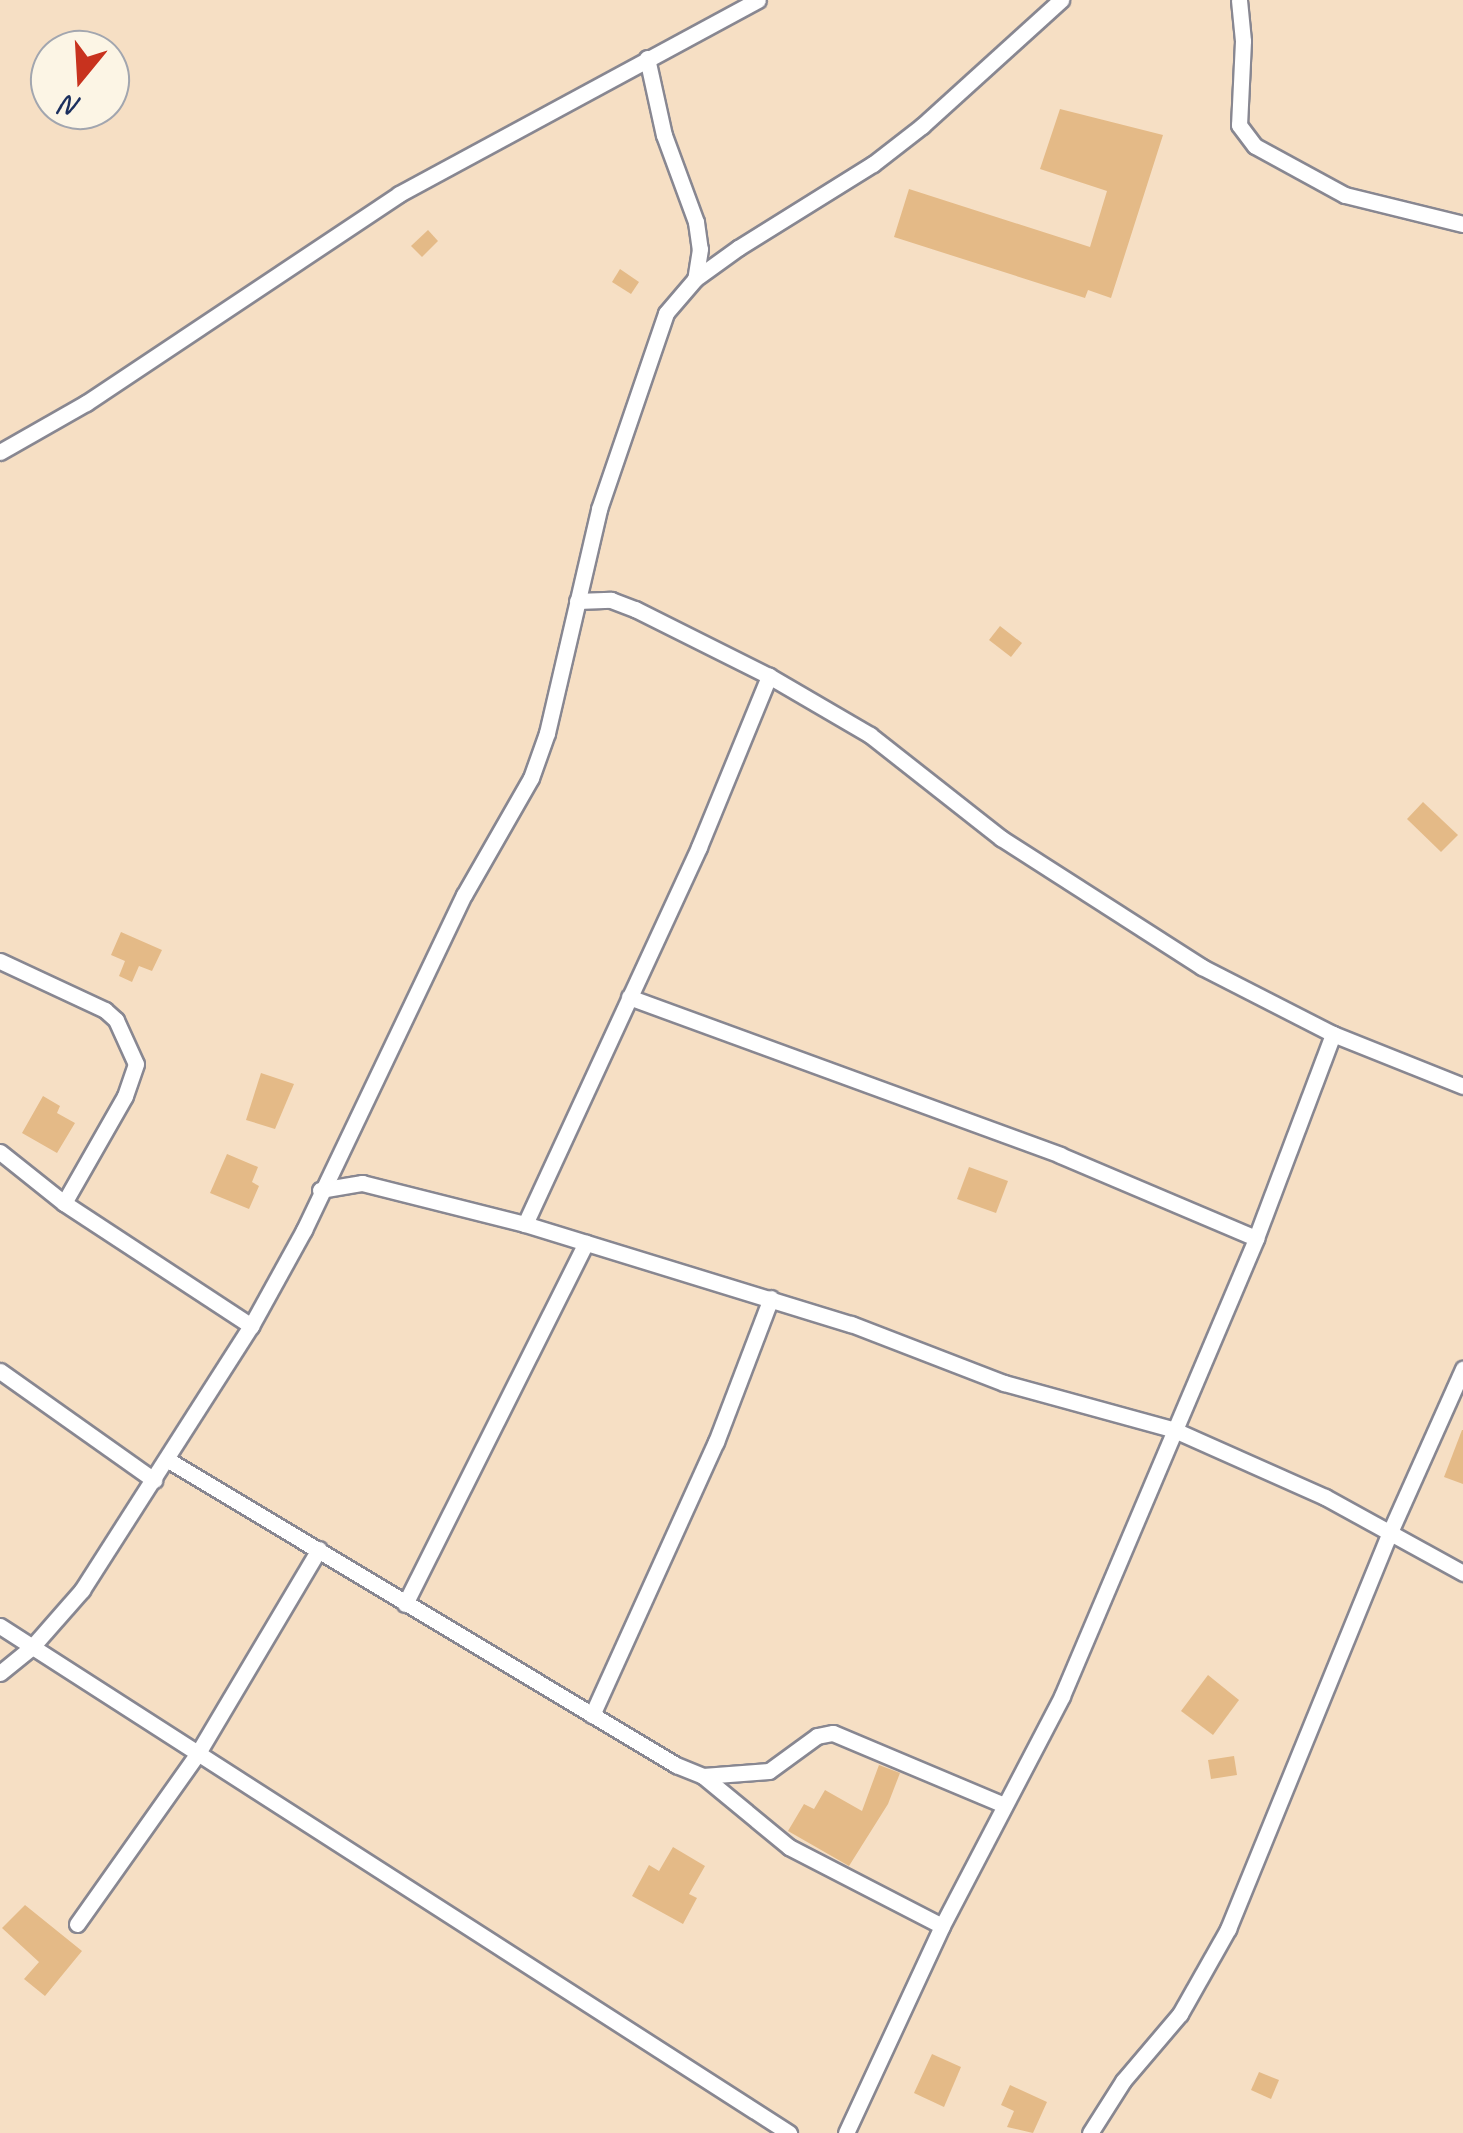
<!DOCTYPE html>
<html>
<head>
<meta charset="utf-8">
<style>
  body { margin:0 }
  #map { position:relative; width:1463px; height:2133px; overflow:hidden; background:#f6dfc4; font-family:Caveat,sans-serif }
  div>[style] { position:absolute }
  .building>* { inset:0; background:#e4ba87 }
  .roads { filter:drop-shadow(2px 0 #888791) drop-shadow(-2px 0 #888791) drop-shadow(0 2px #888791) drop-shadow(0 -2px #888791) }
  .street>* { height:15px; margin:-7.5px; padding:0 7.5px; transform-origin:7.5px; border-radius:7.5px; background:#fff }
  span { translate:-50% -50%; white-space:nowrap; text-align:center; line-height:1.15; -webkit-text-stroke:9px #fcf5e5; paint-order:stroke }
  .north { position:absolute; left:30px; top:30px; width:100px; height:100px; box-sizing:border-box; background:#fcf5e5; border:2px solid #a2a6af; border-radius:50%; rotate:198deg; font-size:28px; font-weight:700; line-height:40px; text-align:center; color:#1b2f5e }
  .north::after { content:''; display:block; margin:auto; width:35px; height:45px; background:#c8321e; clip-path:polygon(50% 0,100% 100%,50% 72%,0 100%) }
</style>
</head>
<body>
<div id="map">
  <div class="building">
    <div style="clip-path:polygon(1060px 109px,1163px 135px,1111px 298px,1088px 290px,1085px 298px,894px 237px,909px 189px,1090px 247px,1107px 191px,1040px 169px)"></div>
    <div style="clip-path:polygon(428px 230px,438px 241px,422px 257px,411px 246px)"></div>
    <div style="clip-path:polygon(620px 269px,639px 282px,631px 294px,612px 282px)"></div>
    <div style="clip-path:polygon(1000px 626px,1022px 643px,1011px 657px,989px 640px)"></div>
    <div style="clip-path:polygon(1423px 802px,1458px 835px,1441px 852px,1407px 819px)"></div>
    <div style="clip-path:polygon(121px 932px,162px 950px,152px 971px,139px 966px,132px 982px,119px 976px,125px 961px,111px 955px)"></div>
    <div style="clip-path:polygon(261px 1073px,294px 1084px,275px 1129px,246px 1120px)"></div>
    <div style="clip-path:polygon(43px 1096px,60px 1106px,57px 1113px,75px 1123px,57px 1153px,22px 1133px)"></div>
    <div style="clip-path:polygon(227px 1154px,258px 1167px,252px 1182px,259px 1186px,249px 1209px,210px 1193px)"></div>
    <div style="clip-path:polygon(969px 1167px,1008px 1181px,996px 1213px,957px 1199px)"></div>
    <div style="clip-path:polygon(1462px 1430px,1463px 1430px,1463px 1484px,1444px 1477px)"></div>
    <div style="clip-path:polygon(1208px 1675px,1239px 1700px,1213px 1735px,1181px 1711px)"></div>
    <div style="clip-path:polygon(1234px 1756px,1237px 1775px,1211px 1779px,1208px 1760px)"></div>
    <div style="clip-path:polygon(879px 1765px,900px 1773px,888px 1804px,849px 1866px,788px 1831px,804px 1804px,814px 1809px,825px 1790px,862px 1811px)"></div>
    <div style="clip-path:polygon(673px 1847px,705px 1866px,689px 1894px,697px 1898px,683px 1924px,632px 1896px,649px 1865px,659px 1871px)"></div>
    <div style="clip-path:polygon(25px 1905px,82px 1951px,45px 1996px,24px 1979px,39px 1962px,2px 1928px)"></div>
    <div style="clip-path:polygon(932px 2054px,961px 2067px,944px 2107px,914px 2093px)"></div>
    <div style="clip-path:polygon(1259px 2072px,1279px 2080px,1271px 2099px,1251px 2090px)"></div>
    <div style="clip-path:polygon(1010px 2085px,1047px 2102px,1033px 2133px,1007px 2127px,1014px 2111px,1001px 2105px)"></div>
  </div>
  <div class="roads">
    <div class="street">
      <div style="left:1239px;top:0;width:41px;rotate:84.4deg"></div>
      <div style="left:1243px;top:41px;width:84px;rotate:92.7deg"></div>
      <div style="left:1239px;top:125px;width:26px;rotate:53deg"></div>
      <div style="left:1255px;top:146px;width:102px;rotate:28.6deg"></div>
      <div style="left:1345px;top:195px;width:122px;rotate:13.8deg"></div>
      <div style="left:647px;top:58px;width:79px;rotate:77.6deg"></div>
      <div style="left:664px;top:135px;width:93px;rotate:69.8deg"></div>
      <div style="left:696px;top:222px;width:27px;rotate:82deg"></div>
      <div style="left:700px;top:249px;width:30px;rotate:99deg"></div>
      <div style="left:0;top:452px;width:99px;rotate:-29.7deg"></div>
      <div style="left:86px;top:403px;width:376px;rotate:-33.7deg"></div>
      <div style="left:399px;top:194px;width:408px;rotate:-28.4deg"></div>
      <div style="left:577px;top:601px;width:34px;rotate:-2deg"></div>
      <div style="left:611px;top:600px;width:26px;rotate:21deg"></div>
      <div style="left:635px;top:609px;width:150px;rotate:26.6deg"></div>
      <div style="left:769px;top:676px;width:117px;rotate:30.3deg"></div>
      <div style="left:870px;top:735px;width:167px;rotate:38.2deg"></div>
      <div style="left:1001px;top:838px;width:239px;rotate:32.7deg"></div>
      <div style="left:1202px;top:967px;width:147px;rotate:27.1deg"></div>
      <div style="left:1333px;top:1034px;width:140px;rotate:21.8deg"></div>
      <div style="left:0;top:961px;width:116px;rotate:25deg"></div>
      <div style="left:105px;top:1010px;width:15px;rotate:42deg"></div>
      <div style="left:116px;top:1020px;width:48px;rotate:65.6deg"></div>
      <div style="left:136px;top:1064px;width:34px;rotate:109deg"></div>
      <div style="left:125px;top:1096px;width:123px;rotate:119.7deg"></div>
      <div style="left:629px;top:997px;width:459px;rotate:20.1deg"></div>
      <div style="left:1060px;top:1155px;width:213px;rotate:23deg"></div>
      <div style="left:0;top:1152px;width:82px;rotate:38.6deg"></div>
      <div style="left:64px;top:1203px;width:224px;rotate:33.3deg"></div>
      <div style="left:320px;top:1190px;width:43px;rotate:-9.5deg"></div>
      <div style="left:362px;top:1183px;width:168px;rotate:14.1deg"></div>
      <div style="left:525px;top:1224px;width:341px;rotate:17.1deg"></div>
      <div style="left:851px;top:1324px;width:164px;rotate:21.1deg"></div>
      <div style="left:1004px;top:1383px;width:174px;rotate:15.3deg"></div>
      <div style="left:1172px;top:1429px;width:167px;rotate:24deg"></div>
      <div style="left:1325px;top:1497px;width:158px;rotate:28.8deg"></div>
      <div style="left:525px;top:1224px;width:415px;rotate:-65.2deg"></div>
      <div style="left:699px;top:847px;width:185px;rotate:-67.7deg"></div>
      <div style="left:0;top:1371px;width:189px;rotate:35.3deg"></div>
      <div style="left:168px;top:1460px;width:593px;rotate:30.98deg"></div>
      <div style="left:676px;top:1765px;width:29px;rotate:22deg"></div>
      <div style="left:703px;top:1776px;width:66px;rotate:-4.3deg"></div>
      <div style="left:769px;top:1771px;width:59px;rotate:-36.1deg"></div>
      <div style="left:817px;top:1736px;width:16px;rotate:-11deg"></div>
      <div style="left:833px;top:1733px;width:186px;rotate:22.8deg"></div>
      <div style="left:405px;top:1604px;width:404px;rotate:-63.4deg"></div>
      <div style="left:0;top:1626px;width:938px;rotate:32.72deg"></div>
      <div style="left:0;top:1673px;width:41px;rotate:-39.1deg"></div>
      <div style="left:32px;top:1647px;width:76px;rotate:-48.7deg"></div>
      <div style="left:82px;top:1590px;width:313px;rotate:-57.4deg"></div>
      <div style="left:251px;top:1326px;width:110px;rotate:-61.1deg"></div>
      <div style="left:304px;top:1230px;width:371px;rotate:-64.5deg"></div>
      <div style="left:464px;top:895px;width:135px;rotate:-60.2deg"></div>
      <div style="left:531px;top:778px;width:48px;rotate:-70.4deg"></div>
      <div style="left:547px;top:733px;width:230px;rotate:-76.9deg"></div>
      <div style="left:599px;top:509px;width:207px;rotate:-71.1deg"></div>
      <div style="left:666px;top:313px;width:45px;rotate:-49.5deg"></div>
      <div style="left:695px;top:279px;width:53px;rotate:-35.8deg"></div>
      <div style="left:738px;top:248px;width:159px;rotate:-31.9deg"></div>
      <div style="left:873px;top:164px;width:62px;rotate:-37.8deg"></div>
      <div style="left:922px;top:126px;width:188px;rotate:-42.2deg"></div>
      <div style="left:592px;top:1715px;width:300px;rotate:-65.6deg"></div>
      <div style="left:716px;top:1442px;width:154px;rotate:-69.1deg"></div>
      <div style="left:703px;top:1776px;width:112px;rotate:39.5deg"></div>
      <div style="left:789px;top:1847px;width:172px;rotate:27.3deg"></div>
      <div style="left:77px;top:1924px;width:209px;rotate:-54.7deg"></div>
      <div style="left:198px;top:1753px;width:237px;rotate:-59.3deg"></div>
      <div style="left:846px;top:2133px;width:228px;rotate:-65.1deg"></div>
      <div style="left:942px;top:1926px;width:259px;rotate:-62.4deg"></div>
      <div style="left:1062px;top:1696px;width:497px;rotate:-67deg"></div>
      <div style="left:1256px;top:1238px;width:218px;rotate:-69.3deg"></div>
      <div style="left:1090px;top:2133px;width:62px;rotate:-57.6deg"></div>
      <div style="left:1123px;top:2081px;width:88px;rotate:-49.6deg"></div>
      <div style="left:1180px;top:2014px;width:98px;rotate:-60.5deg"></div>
      <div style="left:1228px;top:1929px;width:429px;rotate:-67.8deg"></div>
      <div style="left:1390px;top:1532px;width:179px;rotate:-65.9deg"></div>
    </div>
  </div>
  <div class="north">N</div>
</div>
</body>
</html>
